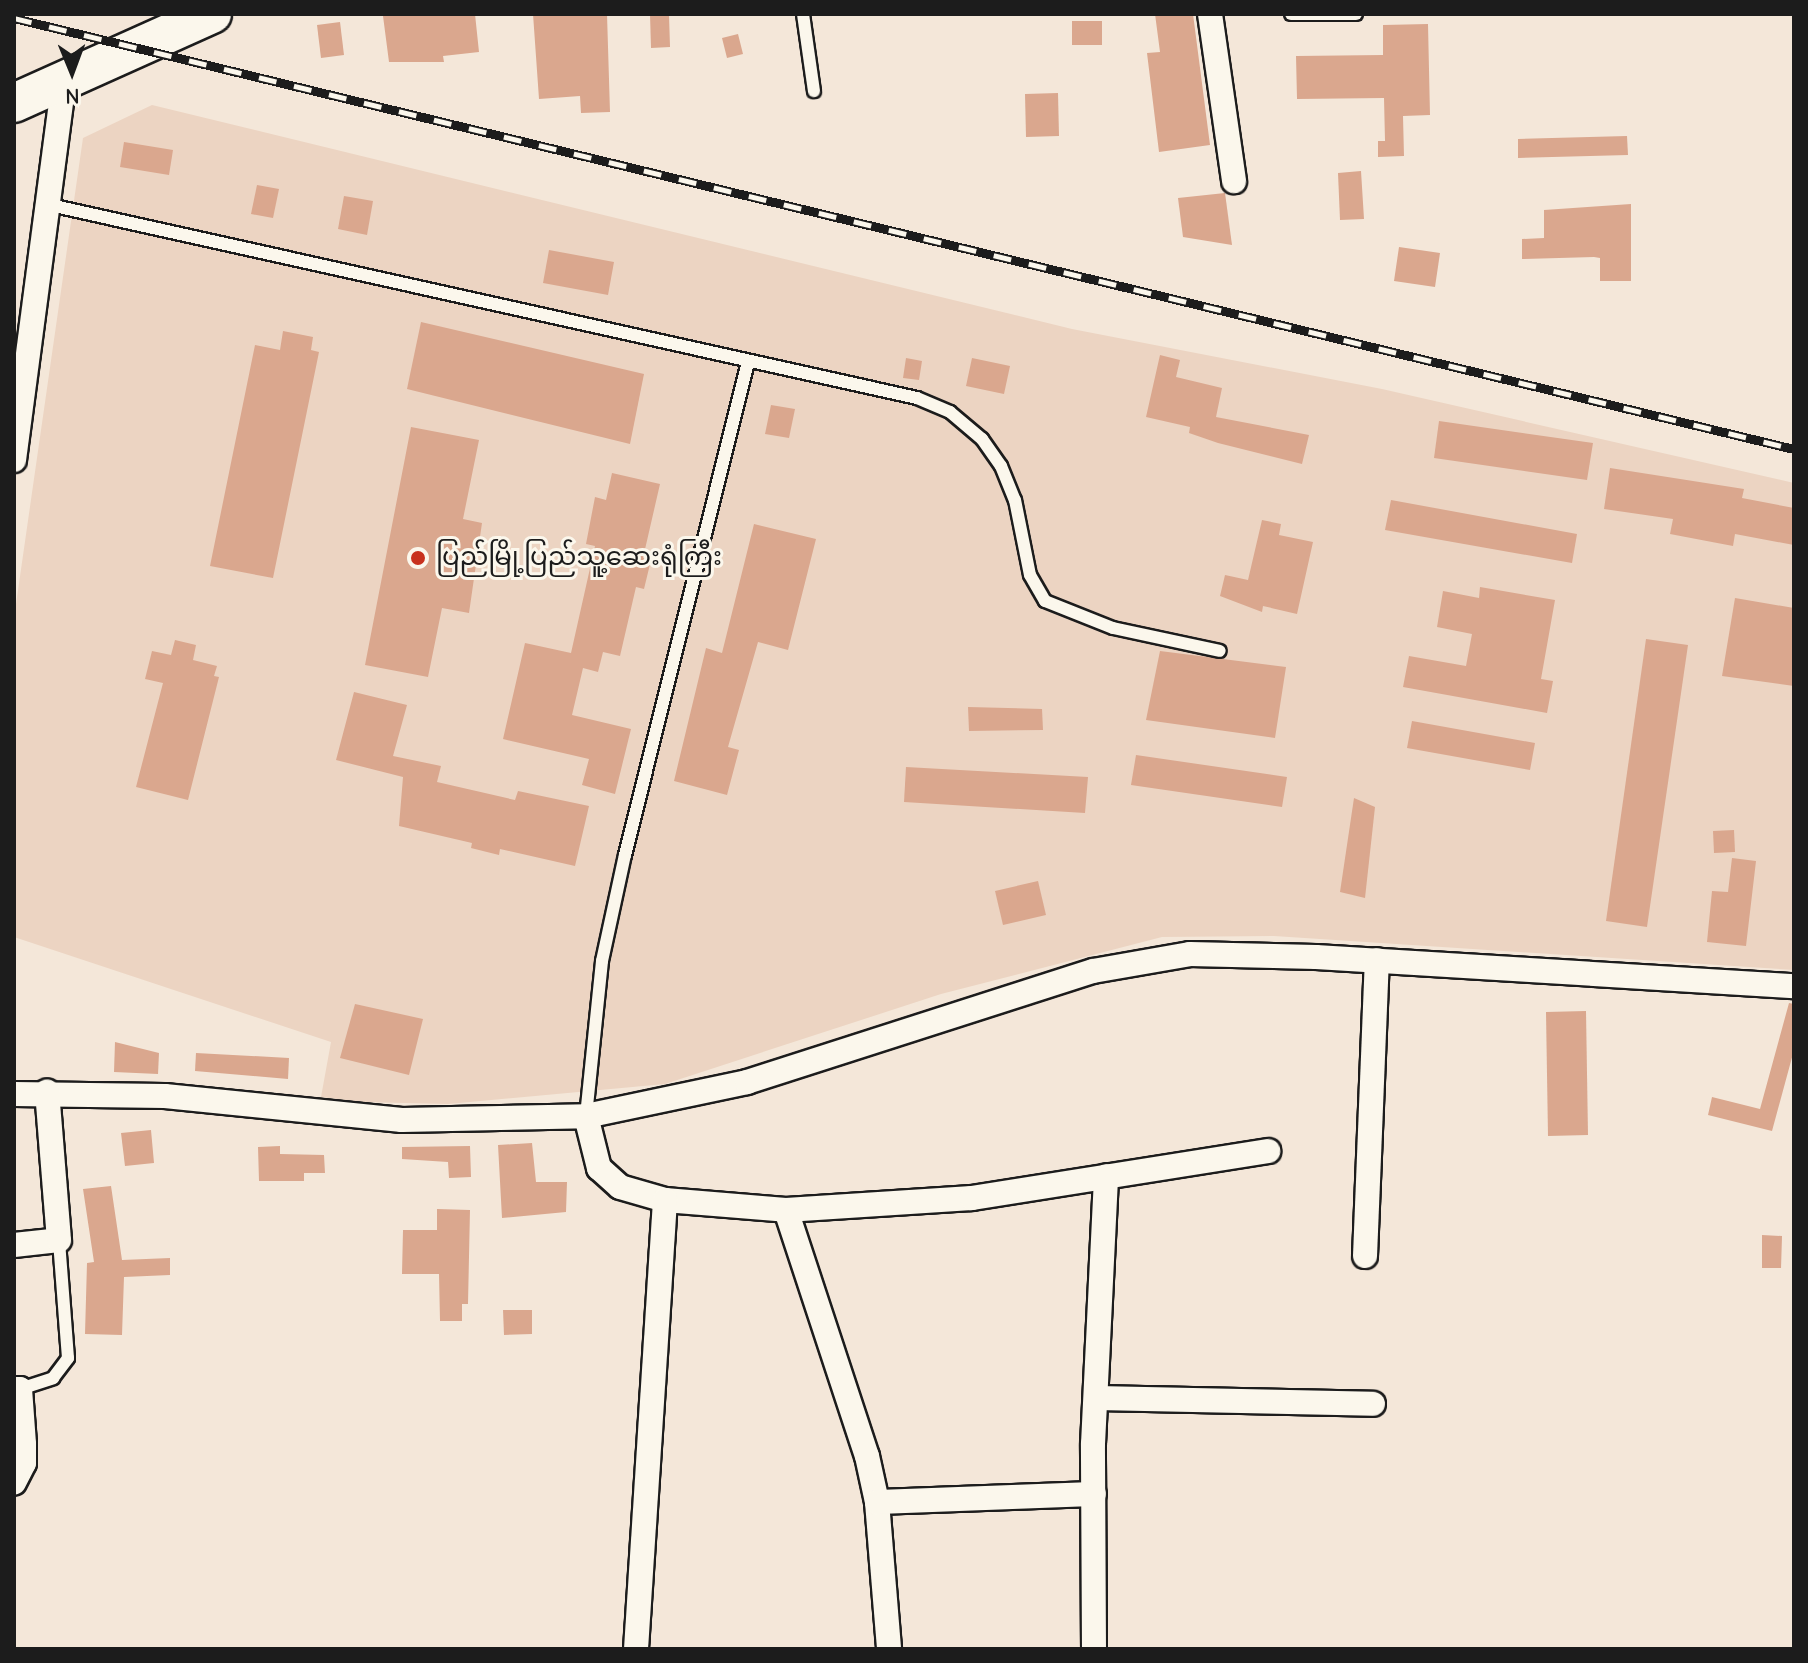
<!DOCTYPE html>
<html>
<head>
<meta charset="utf-8">
<style>
  body { margin:0 }
  #map { position:relative; width:1808px; height:1663px; overflow:hidden; background:#f4e7d9; font-family:"Comic Neue","Noto Sans Myanmar",sans-serif }
  div>[style] { position:absolute }
  .built>* { inset:0; background:#ecd4c2 }
  .building>* { inset:0; background:#daa78e }
  .roads { filter:drop-shadow(2px 0 #1c1c1c) drop-shadow(-2px 0 #1c1c1c) drop-shadow(0 2px #1c1c1c) drop-shadow(0 -2px #1c1c1c) }
  .service>* { height:12px; margin:-6px; padding:0 6px; transform-origin:6px; border-radius:6px; background:#fbf7ec }
  .minor>* { height:24px; margin:-12px; padding:0 12px; transform-origin:12px; border-radius:12px; background:#fbf7ec }
  .primary>* { height:38px; margin:-19px; padding:0 19px; transform-origin:19px; border-radius:19px; background:#fbf7ec }
  .rail>* { height:9px; margin-top:-4.5px; transform-origin:0; background:repeating-linear-gradient(90deg,#fbf7ec 0 18px,#1c1c1c 0 36px); box-sizing:border-box; border-block:2px solid #1c1c1c }
  .dots>* { width:22px; height:22px; translate:-50% -50%; box-sizing:border-box; border:4px solid #fbf7ec; border-radius:50% }
  span { translate:-50% -50%; white-space:nowrap; text-align:center; line-height:1.15; -webkit-text-stroke:6px #fbf7ec; paint-order:stroke }
  .poi-label { font-size:26px; color:#1c1c1c }
  .left { translate:0 -50%; text-align:left }
  .frame { position:absolute; inset:0; border:16px solid #1c1c1c; pointer-events:none }
  .north { position:absolute; left:32px; top:32px; width:80px; height:80px; -webkit-text-stroke:6px #fbf7ec; paint-order:stroke; rotate:179deg; font-size:22px; font-weight:700; line-height:32px; text-align:center; color:#1c1c1c }
  .north::after { content:''; display:block; margin:auto; width:28px; height:36px; background:#1c1c1c; clip-path:polygon(50% 0,100% 100%,50% 72%,0 100%) }
</style>
</head>
<body>
<div id="map">
  <div class="built">
    <div style="clip-path:polygon(152px 105px,1072px 329px,1382px 389px,1794px 483px,1794px 970px,1274px 936px,1162px 937px,941px 994px,665px 1084px,448px 1104px,361px 1102px,321px 1097px,331px 1042px,14px 937px,14px 618px,83px 138px)"></div>
  </div>
  <div class="building">
    <div style="clip-path:polygon(475px 14px,479px 52px,443px 56px,444px 62px,389px 62px,383px 16px)"></div>
    <div style="clip-path:polygon(533px 14px,607px 14px,610px 112px,581px 113px,580px 96px,539px 99px)"></div>
    <div style="clip-path:polygon(650px 14px,669px 14px,670px 47px,651px 48px)"></div>
    <div style="clip-path:polygon(1155px 14px,1193px 14px,1210px 145px,1159px 152px,1147px 53px,1160px 52px)"></div>
    <div style="clip-path:polygon(1072px 21px,1102px 21px,1102px 45px,1072px 45px)"></div>
    <div style="clip-path:polygon(340px 22px,344px 55px,321px 58px,317px 25px)"></div>
    <div style="clip-path:polygon(1428px 24px,1430px 115px,1403px 116px,1404px 156px,1378px 157px,1378px 141px,1385px 141px,1384px 98px,1297px 99px,1296px 56px,1383px 55px,1383px 25px)"></div>
    <div style="clip-path:polygon(738px 34px,743px 54px,727px 58px,722px 38px)"></div>
    <div style="clip-path:polygon(1058px 93px,1059px 136px,1026px 137px,1025px 94px)"></div>
    <div style="clip-path:polygon(1627px 136px,1628px 155px,1518px 158px,1518px 139px)"></div>
    <div style="clip-path:polygon(124px 142px,173px 150px,169px 175px,120px 167px)"></div>
    <div style="clip-path:polygon(1361px 171px,1364px 219px,1340px 220px,1338px 173px)"></div>
    <div style="clip-path:polygon(257px 185px,279px 189px,273px 218px,251px 214px)"></div>
    <div style="clip-path:polygon(1225px 193px,1232px 245px,1183px 237px,1178px 198px)"></div>
    <div style="clip-path:polygon(344px 196px,373px 201px,367px 235px,338px 229px)"></div>
    <div style="clip-path:polygon(1631px 204px,1631px 281px,1600px 281px,1600px 258px,1594px 257px,1522px 259px,1522px 239px,1544px 238px,1544px 210px)"></div>
    <div style="clip-path:polygon(1399px 247px,1440px 253px,1435px 287px,1394px 281px)"></div>
    <div style="clip-path:polygon(549px 250px,614px 262px,608px 295px,543px 283px)"></div>
    <div style="clip-path:polygon(421px 322px,644px 374px,630px 444px,407px 389px)"></div>
    <div style="clip-path:polygon(283px 331px,313px 337px,311px 350px,319px 352px,273px 578px,210px 566px,255px 345px,280px 350px)"></div>
    <div style="clip-path:polygon(1160px 355px,1180px 360px,1176px 377px,1222px 388px,1216px 417px,1309px 435px,1302px 464px,1218px 443px,1189px 433px,1190px 427px,1146px 417px)"></div>
    <div style="clip-path:polygon(906px 358px,922px 361px,919px 380px,903px 378px)"></div>
    <div style="clip-path:polygon(972px 358px,1010px 366px,1004px 394px,966px 386px)"></div>
    <div style="clip-path:polygon(771px 405px,795px 409px,789px 438px,765px 434px)"></div>
    <div style="clip-path:polygon(1439px 421px,1593px 443px,1587px 480px,1434px 458px)"></div>
    <div style="clip-path:polygon(411px 427px,479px 440px,463px 519px,482px 523px,469px 613px,442px 608px,428px 677px,365px 665px)"></div>
    <div style="clip-path:polygon(1610px 468px,1744px 489px,1742px 498px,1794px 508px,1794px 545px,1735px 534px,1733px 546px,1670px 534px,1673px 519px,1604px 509px)"></div>
    <div style="clip-path:polygon(612px 473px,660px 484px,643px 558px,651px 560px,644px 589px,636px 587px,620px 656px,603px 652px,598px 672px,583px 668px,572px 715px,631px 729px,615px 794px,582px 785px,589px 759px,503px 739px,525px 643px,571px 653px,595px 546px,586px 544px,595px 497px,606px 500px)"></div>
    <div style="clip-path:polygon(1391px 500px,1577px 534px,1572px 563px,1385px 530px)"></div>
    <div style="clip-path:polygon(1262px 520px,1281px 524px,1279px 535px,1313px 542px,1297px 614px,1263px 606px,1262px 612px,1220px 596px,1225px 575px,1248px 580px)"></div>
    <div style="clip-path:polygon(754px 524px,816px 539px,788px 650px,758px 642px,728px 747px,739px 750px,727px 795px,674px 781px,706px 648px,722px 653px)"></div>
    <div style="clip-path:polygon(1480px 587px,1555px 600px,1541px 679px,1553px 681px,1547px 713px,1403px 687px,1409px 656px,1466px 666px,1472px 634px,1437px 627px,1443px 591px,1479px 598px)"></div>
    <div style="clip-path:polygon(1735px 598px,1794px 608px,1794px 686px,1722px 676px)"></div>
    <div style="clip-path:polygon(1646px 639px,1688px 645px,1647px 927px,1606px 921px)"></div>
    <div style="clip-path:polygon(175px 640px,196px 645px,193px 660px,217px 666px,214px 676px,219px 677px,188px 800px,136px 787px,163px 683px,145px 679px,152px 651px,171px 655px)"></div>
    <div style="clip-path:polygon(1160px 651px,1286px 667px,1275px 738px,1146px 720px)"></div>
    <div style="clip-path:polygon(354px 692px,407px 705px,393px 756px,441px 766px,437px 782px,515px 800px,518px 791px,589px 806px,575px 866px,500px 849px,499px 855px,471px 848px,472px 843px,399px 826px,403px 777px,336px 760px)"></div>
    <div style="clip-path:polygon(968px 707px,1042px 709px,1043px 730px,969px 731px)"></div>
    <div style="clip-path:polygon(1412px 721px,1535px 743px,1530px 770px,1407px 748px)"></div>
    <div style="clip-path:polygon(1136px 755px,1287px 777px,1282px 807px,1131px 785px)"></div>
    <div style="clip-path:polygon(906px 767px,1088px 777px,1085px 813px,904px 802px)"></div>
    <div style="clip-path:polygon(1354px 798px,1375px 807px,1365px 898px,1340px 892px)"></div>
    <div style="clip-path:polygon(1734px 830px,1735px 852px,1714px 853px,1713px 831px)"></div>
    <div style="clip-path:polygon(1732px 858px,1756px 861px,1746px 946px,1707px 942px,1712px 891px,1728px 892px)"></div>
    <div style="clip-path:polygon(1038px 881px,1046px 915px,1003px 925px,995px 891px)"></div>
    <div style="clip-path:polygon(1789px 1003px,1794px 1004px,1794px 1050px,1772px 1131px,1708px 1115px,1712px 1097px,1760px 1109px)"></div>
    <div style="clip-path:polygon(355px 1004px,423px 1019px,409px 1075px,340px 1058px)"></div>
    <div style="clip-path:polygon(1586px 1011px,1588px 1135px,1548px 1136px,1546px 1012px)"></div>
    <div style="clip-path:polygon(115px 1042px,159px 1053px,158px 1074px,114px 1072px)"></div>
    <div style="clip-path:polygon(196px 1053px,289px 1058px,288px 1079px,195px 1071px)"></div>
    <div style="clip-path:polygon(151px 1130px,154px 1163px,125px 1166px,121px 1133px)"></div>
    <div style="clip-path:polygon(532px 1143px,536px 1182px,567px 1182px,566px 1212px,502px 1218px,498px 1145px)"></div>
    <div style="clip-path:polygon(280px 1146px,280px 1154px,324px 1155px,325px 1173px,304px 1173px,304px 1181px,259px 1181px,258px 1147px)"></div>
    <div style="clip-path:polygon(470px 1146px,471px 1177px,449px 1178px,448px 1162px,402px 1159px,402px 1147px)"></div>
    <div style="clip-path:polygon(111px 1186px,122px 1260px,170px 1258px,170px 1275px,124px 1277px,122px 1335px,85px 1334px,87px 1263px,94px 1262px,83px 1189px)"></div>
    <div style="clip-path:polygon(437px 1209px,470px 1210px,468px 1304px,462px 1304px,462px 1321px,440px 1321px,439px 1274px,402px 1274px,403px 1230px,437px 1230px)"></div>
    <div style="clip-path:polygon(1762px 1235px,1782px 1236px,1781px 1268px,1762px 1268px)"></div>
    <div style="clip-path:polygon(503px 1310px,532px 1310px,532px 1334px,504px 1335px)"></div>
  </div>
  <div class="roads">
    <div class="service">
      <div style="left:803px;top:14px;width:78px;rotate:81.9deg"></div>
      <div style="left:1291px;top:14px;width:65px"></div>
      <div style="left:50px;top:205px;width:888px;rotate:12.55deg"></div>
      <div style="left:917px;top:398px;width:36px;rotate:23deg"></div>
      <div style="left:950px;top:412px;width:42px;rotate:40.2deg"></div>
      <div style="left:982px;top:439px;width:33px;rotate:55deg"></div>
      <div style="left:1001px;top:466px;width:37px;rotate:68deg"></div>
      <div style="left:1015px;top:500px;width:76px;rotate:78.7deg"></div>
      <div style="left:1030px;top:575px;width:30px;rotate:60deg"></div>
      <div style="left:1045px;top:601px;width:73px;rotate:21.7deg"></div>
      <div style="left:1113px;top:628px;width:109px;rotate:12.1deg"></div>
      <div style="left:586px;top:1116px;width:156px;rotate:-84.1deg"></div>
      <div style="left:602px;top:961px;width:108px;rotate:-77.8deg"></div>
      <div style="left:625px;top:855px;width:508px;rotate:-75.99deg"></div>
      <div style="left:20px;top:1389px;width:35px;rotate:-18deg"></div>
      <div style="left:53px;top:1378px;width:25px;rotate:-53deg"></div>
      <div style="left:68px;top:1358px;width:118px;rotate:-94.4deg"></div>
    </div>
    <div class="minor">
      <div style="left:1210px;top:14px;width:169px;rotate:81.8deg"></div>
      <div style="left:14px;top:460px;width:382px;rotate:-82.5deg"></div>
      <div style="left:14px;top:1094px;width:151px;rotate:0.8deg"></div>
      <div style="left:165px;top:1096px;width:238px;rotate:5.8deg"></div>
      <div style="left:402px;top:1120px;width:184px;rotate:-1.2deg"></div>
      <div style="left:586px;top:1116px;width:165px;rotate:-11.9deg"></div>
      <div style="left:747px;top:1082px;width:363px;rotate:-17.8deg"></div>
      <div style="left:1093px;top:971px;width:98px;rotate:-9.9deg"></div>
      <div style="left:1190px;top:954px;width:126px;rotate:1.4deg"></div>
      <div style="left:1316px;top:957px;width:479px;rotate:3.5deg"></div>
      <div style="left:586px;top:1116px;width:54px;rotate:76deg"></div>
      <div style="left:599px;top:1168px;width:28px;rotate:42deg"></div>
      <div style="left:620px;top:1187px;width:47px;rotate:16.1deg"></div>
      <div style="left:665px;top:1200px;width:121px;rotate:4.7deg"></div>
      <div style="left:786px;top:1210px;width:186px;rotate:-3.7deg"></div>
      <div style="left:972px;top:1198px;width:300px;rotate:-9deg"></div>
      <div style="left:786px;top:1210px;width:259px;rotate:71.8deg"></div>
      <div style="left:867px;top:1456px;width:47px;rotate:77.7deg"></div>
      <div style="left:877px;top:1502px;width:147px;rotate:85.3deg"></div>
      <div style="left:14px;top:1245px;width:45px;rotate:-6.3deg"></div>
      <div style="left:59px;top:1240px;width:149px;rotate:-94.6deg"></div>
      <div style="left:1365px;top:1256px;width:296px;rotate:-87.7deg"></div>
      <div style="left:14px;top:1389px;width:6px"></div>
      <div style="left:20px;top:1389px;width:55px;rotate:85.8deg"></div>
      <div style="left:24px;top:1444px;width:19px;rotate:90deg"></div>
      <div style="left:24px;top:1463px;width:22px;rotate:117deg"></div>
      <div style="left:1097px;top:1398px;width:276px;rotate:1.2deg"></div>
      <div style="left:877px;top:1502px;width:217px;rotate:-2.1deg"></div>
      <div style="left:636px;top:1649px;width:450px;rotate:-86.3deg"></div>
      <div style="left:1094px;top:1649px;width:205px;rotate:-90.3deg"></div>
      <div style="left:1093px;top:1444px;width:268px;rotate:-87.2deg"></div>
    </div>
    <div class="primary">
      <div style="left:14px;top:103px;width:217px;rotate:-24.2deg"></div>
    </div>
  </div>
  <div class="rail">
    <div style="left:14px;top:18px;width:1831px;rotate:13.61deg"></div>
  </div>
  <div class="dots">
    <div style="left:418px;top:558px;background:#c8321e"></div>
  </div>
  <div class="poi-label">
    <span class="left" style="left:436px;top:558px">ပြည်မြို့ပြည်သူ့ဆေးရုံကြီး</span>
  </div>
  <div class="frame"></div>
  <div class="north">N</div>
</div>
</body>
</html>
